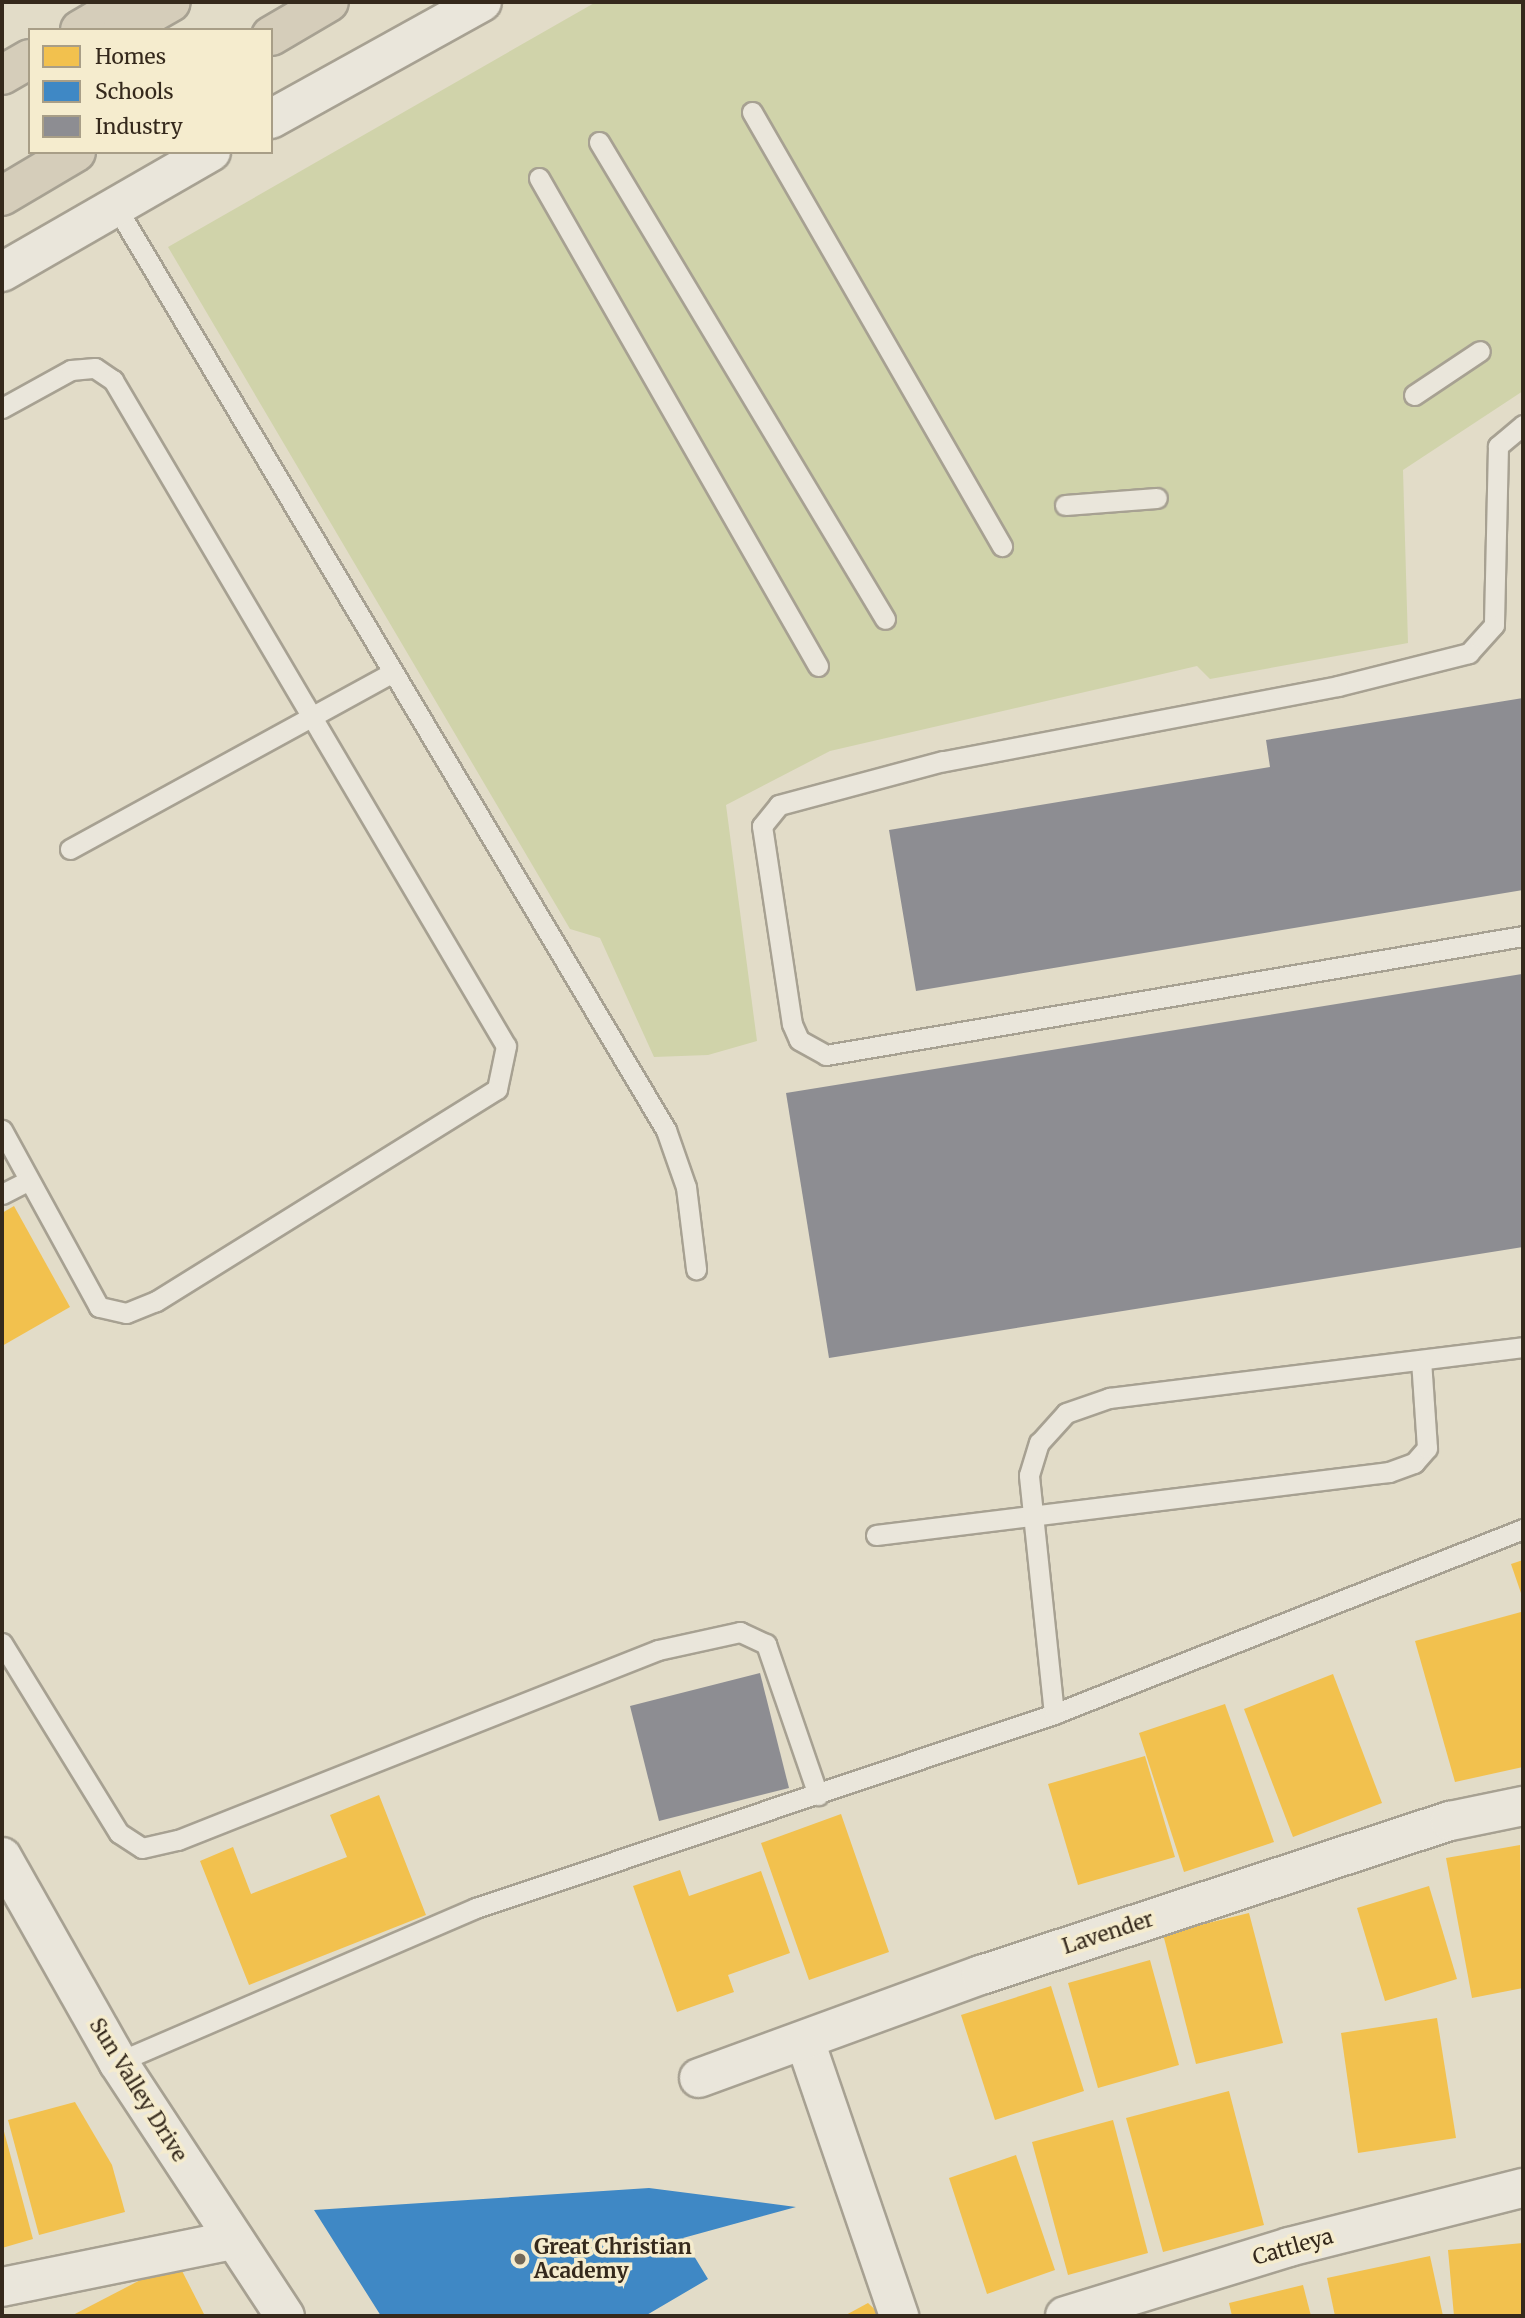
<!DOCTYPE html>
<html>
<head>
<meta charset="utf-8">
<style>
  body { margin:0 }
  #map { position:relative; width:1525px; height:2318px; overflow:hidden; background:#e2dcc8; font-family:Merriweather,serif }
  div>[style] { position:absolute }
  .green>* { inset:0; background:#d0d3aa }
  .homes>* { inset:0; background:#f2c14e }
  .schools>* { inset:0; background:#3f88c5 }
  .industry>* { inset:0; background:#8d8d92 }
  .roads { filter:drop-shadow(2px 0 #a7a192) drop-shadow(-2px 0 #a7a192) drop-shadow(0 2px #a7a192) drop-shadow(0 -2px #a7a192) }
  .service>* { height:19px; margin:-9.5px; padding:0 9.5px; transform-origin:9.5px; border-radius:9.5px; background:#eae6db }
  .minor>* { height:38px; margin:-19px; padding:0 19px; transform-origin:19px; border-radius:19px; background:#eae6db }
  .secondary>* { height:38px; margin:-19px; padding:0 19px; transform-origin:19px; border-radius:19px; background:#eae6db }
  .motorway>* { height:38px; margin:-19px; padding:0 19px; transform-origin:19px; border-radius:19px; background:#d5cdba }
  .dots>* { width:19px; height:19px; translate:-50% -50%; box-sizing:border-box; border:4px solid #f5ecce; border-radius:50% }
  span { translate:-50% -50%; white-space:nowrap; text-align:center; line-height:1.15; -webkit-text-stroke:7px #f5ecce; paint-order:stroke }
  .street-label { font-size:21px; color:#35291c }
  .poi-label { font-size:21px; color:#35291c; font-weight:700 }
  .left { translate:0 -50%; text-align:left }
  .frame { position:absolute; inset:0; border:4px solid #35291c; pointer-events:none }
  .legend { position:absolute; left:28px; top:28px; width:245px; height:126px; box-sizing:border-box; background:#f5ecce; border:2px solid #a89e87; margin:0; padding:9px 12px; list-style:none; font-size:21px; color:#35291c }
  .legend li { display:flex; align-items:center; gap:14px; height:35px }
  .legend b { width:35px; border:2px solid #a89e87 }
</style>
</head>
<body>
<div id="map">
  <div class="green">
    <div style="clip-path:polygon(596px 2px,1523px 2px,1523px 391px,1403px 470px,1408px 643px,1210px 679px,1197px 666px,830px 751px,726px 805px,757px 1041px,708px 1055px,654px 1057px,600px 938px,570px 929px,168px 247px)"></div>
  </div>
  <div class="homes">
    <div style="clip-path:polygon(14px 1206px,70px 1307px,2px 1346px,2px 1213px)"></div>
    <div style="clip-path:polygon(1523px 1560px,1523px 1599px,1511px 1564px)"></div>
    <div style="clip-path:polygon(1521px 1612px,1523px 1767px,1455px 1782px,1415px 1641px)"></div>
    <div style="clip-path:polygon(1333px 1674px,1382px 1803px,1293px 1837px,1244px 1709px)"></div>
    <div style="clip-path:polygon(1225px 1704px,1274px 1842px,1184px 1872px,1139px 1733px)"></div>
    <div style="clip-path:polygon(1145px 1756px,1175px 1857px,1078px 1885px,1048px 1784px)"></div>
    <div style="clip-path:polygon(379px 1795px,426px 1915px,249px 1985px,200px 1861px,233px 1847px,251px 1894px,347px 1857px,330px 1815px)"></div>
    <div style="clip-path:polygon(841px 1814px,889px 1952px,809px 1980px,761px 1843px)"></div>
    <div style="clip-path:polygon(1520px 1845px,1523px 1988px,1472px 1998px,1446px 1858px)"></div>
    <div style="clip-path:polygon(680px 1870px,689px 1896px,761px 1871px,790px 1953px,728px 1975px,734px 1992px,677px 2012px,633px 1886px)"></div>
    <div style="clip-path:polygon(1429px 1886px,1457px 1979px,1385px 2001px,1357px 1908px)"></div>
    <div style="clip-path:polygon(1249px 1913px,1283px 2043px,1196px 2064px,1163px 1934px)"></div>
    <div style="clip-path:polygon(1150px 1960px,1179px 2065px,1098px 2088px,1068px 1983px)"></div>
    <div style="clip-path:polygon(1051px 1986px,1084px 2091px,995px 2120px,961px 2015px)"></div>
    <div style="clip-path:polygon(1437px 2018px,1456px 2138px,1358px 2153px,1341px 2033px)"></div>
    <div style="clip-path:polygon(1229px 2091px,1264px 2225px,1163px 2252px,1126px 2118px)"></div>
    <div style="clip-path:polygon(75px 2102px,112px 2165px,125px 2212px,39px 2235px,8px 2120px)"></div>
    <div style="clip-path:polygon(1113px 2120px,1148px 2253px,1068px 2275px,1032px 2142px)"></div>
    <div style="clip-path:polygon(2px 2124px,33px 2239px,2px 2248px)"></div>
    <div style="clip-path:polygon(1016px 2155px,1055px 2270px,987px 2294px,949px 2178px)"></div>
    <div style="clip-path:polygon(1523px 2243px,1523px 2316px,1454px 2316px,1448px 2250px)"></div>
    <div style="clip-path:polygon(1430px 2256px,1443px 2316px,1335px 2316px,1327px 2278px)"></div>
    <div style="clip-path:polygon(177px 2261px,205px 2316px,71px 2316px)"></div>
    <div style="clip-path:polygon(1303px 2285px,1311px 2316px,1232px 2316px,1229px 2303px)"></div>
    <div style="clip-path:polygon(868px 2303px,882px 2316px,844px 2316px)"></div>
  </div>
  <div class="schools">
    <div style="clip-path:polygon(649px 2188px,796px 2207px,683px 2238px,708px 2279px,645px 2316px,381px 2316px,314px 2210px)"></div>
  </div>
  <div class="industry">
    <div style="clip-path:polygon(1523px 698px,1523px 890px,916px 991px,889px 830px,1270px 767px,1266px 740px)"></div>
    <div style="clip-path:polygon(1522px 974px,1523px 1247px,829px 1358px,786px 1093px)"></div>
    <div style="clip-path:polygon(760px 1673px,789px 1788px,659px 1821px,630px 1706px)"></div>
  </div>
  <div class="roads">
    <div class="service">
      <div style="left:752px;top:112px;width:501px;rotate:60.06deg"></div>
      <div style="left:599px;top:142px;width:556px;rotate:59.05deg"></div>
      <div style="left:539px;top:178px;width:562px;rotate:60.24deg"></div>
      <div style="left:115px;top:205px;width:1077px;rotate:59.22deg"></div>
      <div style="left:666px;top:1130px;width:60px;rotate:70.7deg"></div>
      <div style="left:686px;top:1187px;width:83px;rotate:83deg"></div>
      <div style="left:1414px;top:395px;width:79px;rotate:-33.7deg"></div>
      <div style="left:2px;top:408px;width:79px;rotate:-28.8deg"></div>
      <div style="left:71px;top:370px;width:24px;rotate:-5deg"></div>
      <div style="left:95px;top:368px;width:22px;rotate:34deg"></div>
      <div style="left:113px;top:380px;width:773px;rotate:59.46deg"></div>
      <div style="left:506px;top:1046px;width:44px;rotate:101.8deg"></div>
      <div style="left:497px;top:1089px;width:402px;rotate:148.1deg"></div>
      <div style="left:156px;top:1301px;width:32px;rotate:158deg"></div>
      <div style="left:126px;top:1313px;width:28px;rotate:-167deg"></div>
      <div style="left:99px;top:1307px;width:202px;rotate:-118.7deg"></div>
      <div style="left:1523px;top:425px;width:33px;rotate:140deg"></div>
      <div style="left:1498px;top:446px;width:179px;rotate:91.3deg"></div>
      <div style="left:1494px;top:625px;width:38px;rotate:132deg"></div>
      <div style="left:1469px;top:653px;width:135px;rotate:165.9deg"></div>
      <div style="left:1338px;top:686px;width:402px;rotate:169.2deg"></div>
      <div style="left:943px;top:761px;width:170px;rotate:165deg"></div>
      <div style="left:779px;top:805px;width:27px;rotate:129deg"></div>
      <div style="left:762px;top:826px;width:200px;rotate:81.4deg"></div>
      <div style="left:792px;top:1024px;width:17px;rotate:66deg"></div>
      <div style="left:799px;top:1040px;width:31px;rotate:29deg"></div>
      <div style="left:826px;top:1055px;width:707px;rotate:-9.69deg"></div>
      <div style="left:1065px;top:505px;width:92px;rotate:-4.4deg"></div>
      <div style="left:70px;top:849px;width:367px;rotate:-28.7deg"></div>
      <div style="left:2px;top:1194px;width:30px;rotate:-27deg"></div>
      <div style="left:876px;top:1535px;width:517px;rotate:-7deg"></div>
      <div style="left:1389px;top:1472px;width:27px;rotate:-20deg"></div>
      <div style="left:1414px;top:1463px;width:20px;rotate:-49deg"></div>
      <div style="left:1427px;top:1448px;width:88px;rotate:-93.9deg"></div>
      <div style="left:2px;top:1643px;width:223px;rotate:58.4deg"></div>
      <div style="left:119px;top:1833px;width:27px;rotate:33deg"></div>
      <div style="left:142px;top:1848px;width:37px;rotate:-13deg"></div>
      <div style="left:178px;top:1840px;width:516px;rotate:-21.6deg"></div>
      <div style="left:658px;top:1650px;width:84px;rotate:-12.4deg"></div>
      <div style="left:740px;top:1632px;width:29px;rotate:25deg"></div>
      <div style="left:766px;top:1644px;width:160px;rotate:71deg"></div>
      <div style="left:1054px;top:1714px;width:240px;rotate:-96deg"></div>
      <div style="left:1029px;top:1475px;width:34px;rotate:-73deg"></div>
      <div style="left:1039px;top:1443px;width:40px;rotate:-48deg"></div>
      <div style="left:1066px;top:1413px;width:46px;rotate:-19.2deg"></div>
      <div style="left:1109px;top:1398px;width:417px;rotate:-7deg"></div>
      <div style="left:118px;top:2062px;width:390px;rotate:-23.3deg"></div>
      <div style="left:476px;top:1908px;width:610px;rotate:-18.55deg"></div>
      <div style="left:1054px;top:1714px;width:504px;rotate:-21.53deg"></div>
    </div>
    <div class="minor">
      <div style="left:2px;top:1857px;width:236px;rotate:60.5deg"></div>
      <div style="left:118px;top:2062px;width:304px;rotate:56.7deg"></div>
      <div style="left:805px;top:2041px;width:291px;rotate:71.1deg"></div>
      <div style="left:699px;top:2078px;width:300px;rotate:-20.1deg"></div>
      <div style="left:981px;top:1975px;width:494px;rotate:-18.2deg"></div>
      <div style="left:1450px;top:1821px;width:75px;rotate:-11.6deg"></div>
      <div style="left:2px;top:2287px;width:237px;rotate:-11.5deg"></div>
      <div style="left:1065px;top:2316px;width:234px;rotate:-17.1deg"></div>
      <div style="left:1289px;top:2247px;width:241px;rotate:-14.2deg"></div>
    </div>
    <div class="secondary">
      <div style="left:271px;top:119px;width:241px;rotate:-29deg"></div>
      <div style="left:2px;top:272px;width:241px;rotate:-29.9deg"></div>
    </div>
    <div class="motorway">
      <div style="left:80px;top:30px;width:56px;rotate:-30.3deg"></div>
      <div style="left:122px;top:30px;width:56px;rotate:-29.7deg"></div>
      <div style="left:271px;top:36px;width:67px;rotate:-30.4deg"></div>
      <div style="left:2px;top:75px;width:32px;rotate:-30deg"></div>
      <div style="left:2px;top:196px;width:86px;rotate:-30.7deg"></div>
    </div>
  </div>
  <div class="dots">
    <div style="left:520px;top:2259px;background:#726858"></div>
  </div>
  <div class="street-label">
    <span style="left:1108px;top:1933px;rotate:-18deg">Lavender</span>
    <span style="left:138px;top:2090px;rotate:58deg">Sun Valley Drive</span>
    <span style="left:1293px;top:2247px;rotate:-16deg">Cattleya</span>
  </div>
  <div class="poi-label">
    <span class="left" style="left:534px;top:2259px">Great Christian<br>Academy</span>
  </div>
  <div class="frame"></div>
  <ul class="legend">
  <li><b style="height:19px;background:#f2c14e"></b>Homes</li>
  <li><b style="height:19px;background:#3f88c5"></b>Schools</li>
  <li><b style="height:19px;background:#8d8d92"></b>Industry</li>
  </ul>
</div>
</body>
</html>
